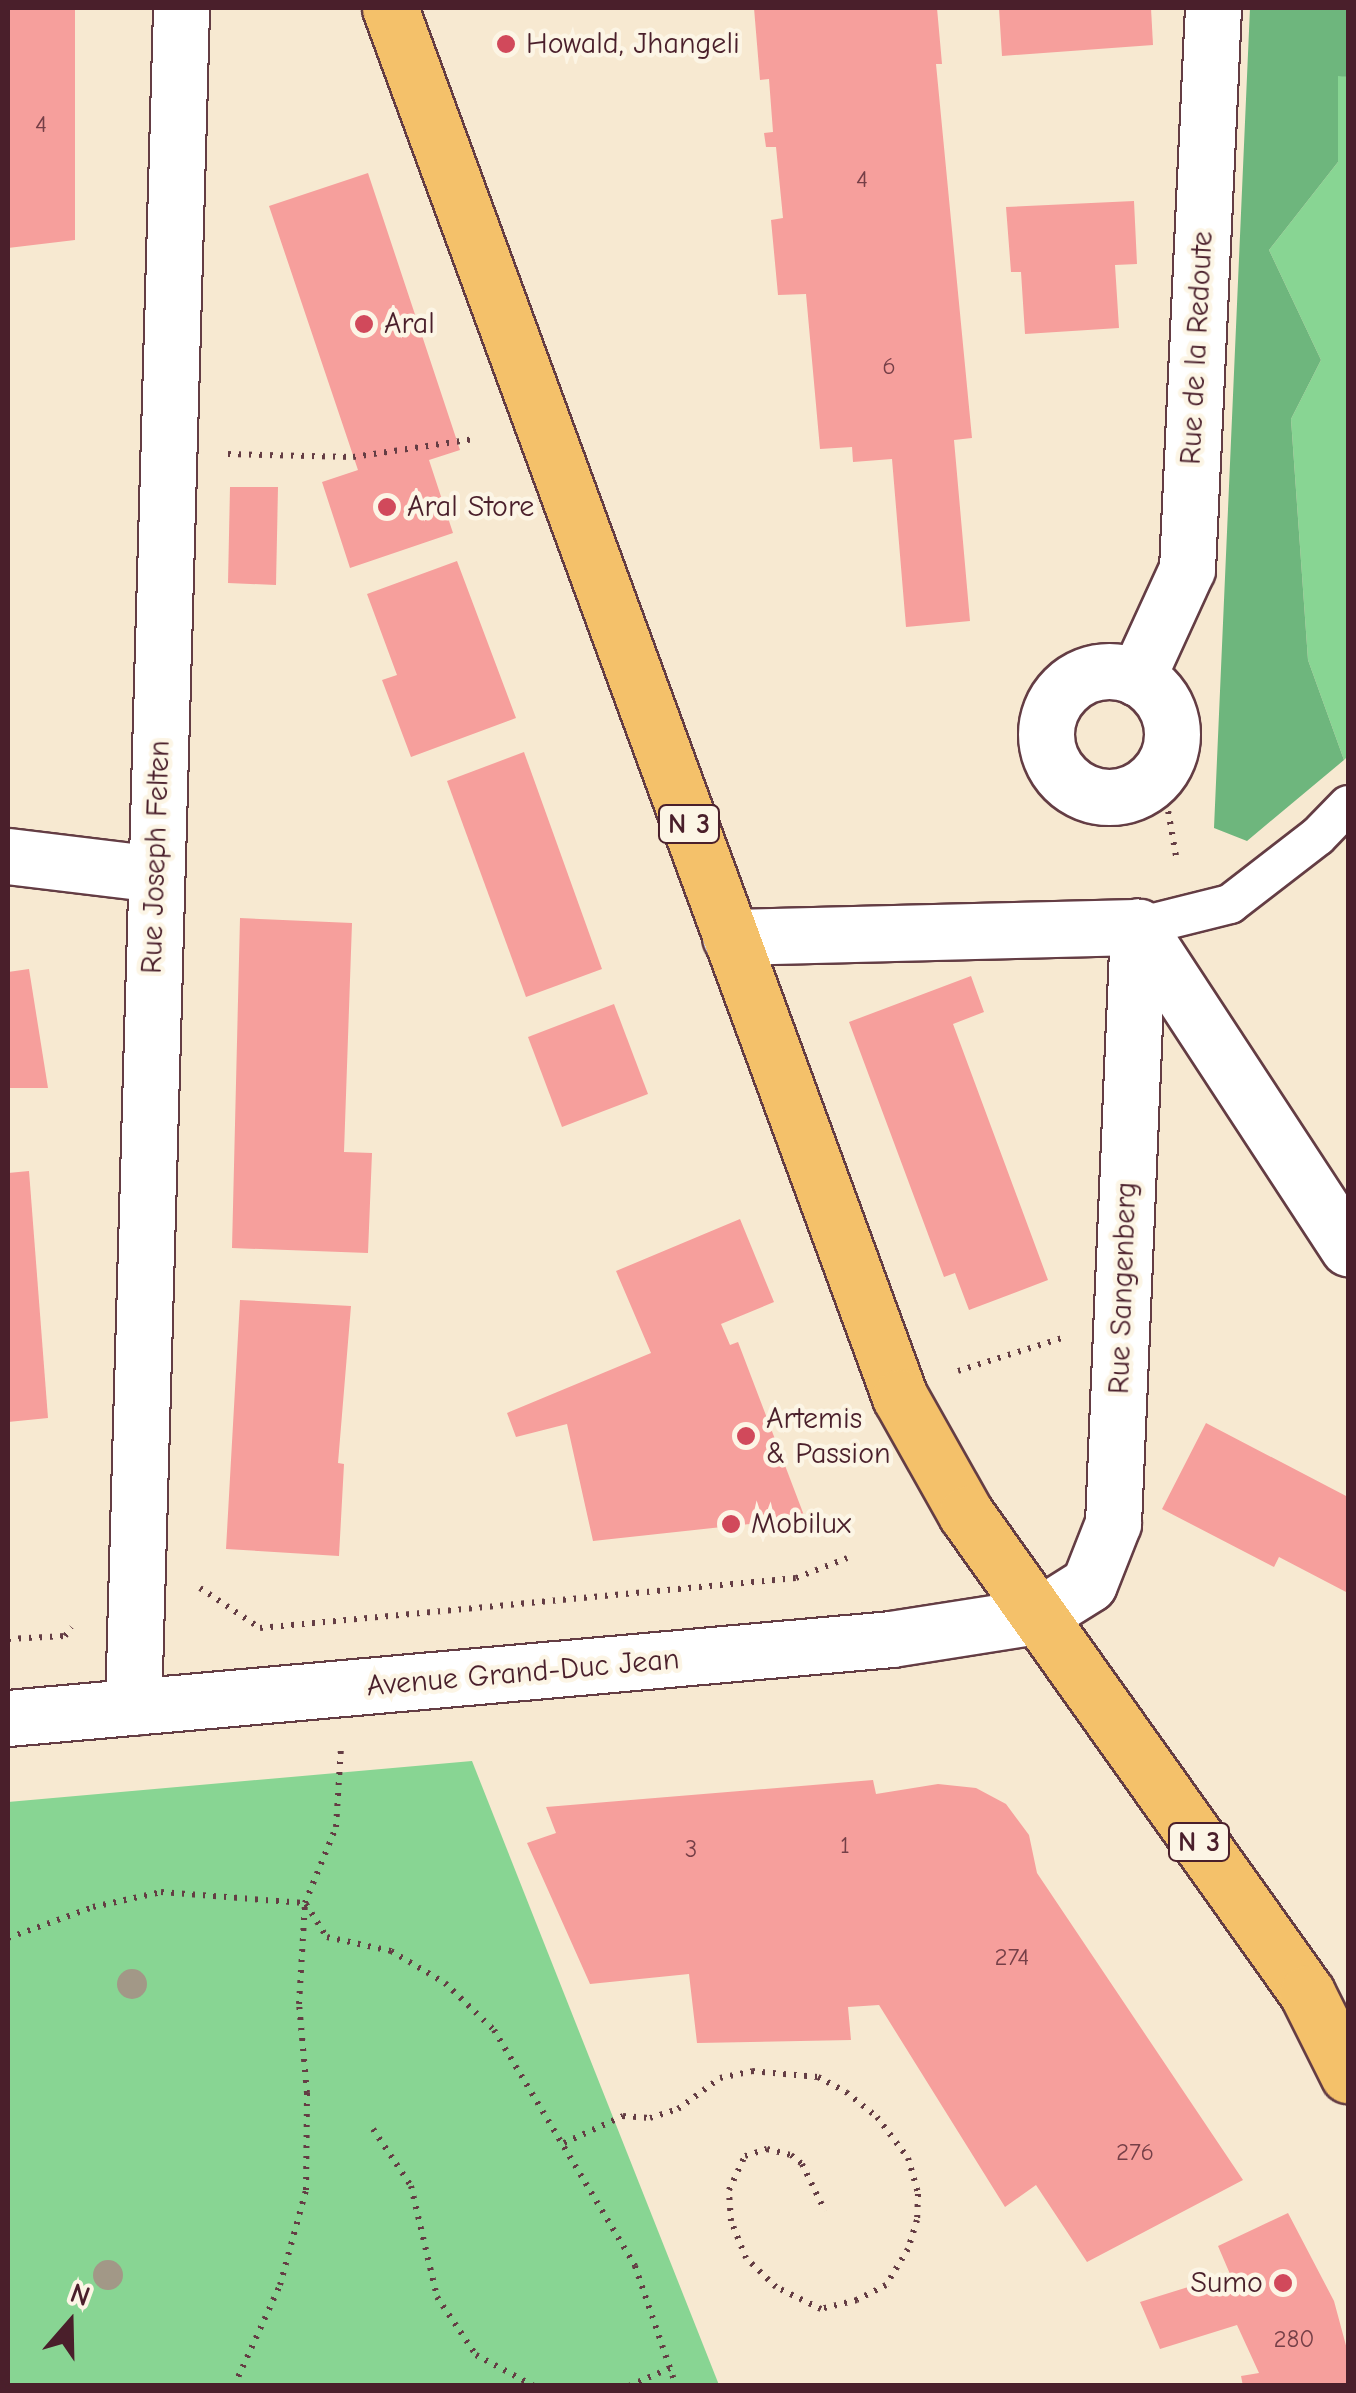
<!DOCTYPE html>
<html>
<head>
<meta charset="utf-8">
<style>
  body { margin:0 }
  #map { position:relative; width:1356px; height:2393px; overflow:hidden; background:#f7e9d1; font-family:"Comic Neue",sans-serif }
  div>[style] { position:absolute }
  .green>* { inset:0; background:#88d593 }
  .forest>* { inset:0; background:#6eb67d }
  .building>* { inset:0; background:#f69f9c }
  .path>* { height:6px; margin-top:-3px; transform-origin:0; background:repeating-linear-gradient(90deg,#643d44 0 2.5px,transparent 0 10.5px) }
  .roads { filter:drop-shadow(2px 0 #643d44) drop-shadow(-2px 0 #643d44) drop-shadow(0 2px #643d44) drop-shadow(0 -2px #643d44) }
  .lane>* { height:38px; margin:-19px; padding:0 19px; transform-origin:19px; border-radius:19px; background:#fff }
  .street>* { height:55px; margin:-27.5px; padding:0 27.5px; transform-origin:27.5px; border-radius:27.5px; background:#fff }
  .street>.ring { margin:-27.5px; padding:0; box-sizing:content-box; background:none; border:55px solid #fff; border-radius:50% }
  .primary>* { height:55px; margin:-27.5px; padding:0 27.5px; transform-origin:27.5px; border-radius:27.5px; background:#f4c16a }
  .trees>* { width:30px; height:30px; margin:-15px; border-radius:50%; background:#a29887 }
  .dots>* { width:28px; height:28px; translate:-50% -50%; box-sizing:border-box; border:5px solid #fcf5e5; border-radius:50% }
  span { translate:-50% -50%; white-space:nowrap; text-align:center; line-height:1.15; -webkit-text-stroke:9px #fcf5e5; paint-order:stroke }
  .number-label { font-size:25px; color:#753f47 }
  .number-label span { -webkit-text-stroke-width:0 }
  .shield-label span { padding:2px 8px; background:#fcf5e5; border:2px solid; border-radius:8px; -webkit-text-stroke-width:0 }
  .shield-label { font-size:28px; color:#4a1f2b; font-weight:700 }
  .poi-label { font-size:30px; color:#4a1f2b }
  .left { translate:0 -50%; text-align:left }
  .right { translate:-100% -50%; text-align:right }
  .street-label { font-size:30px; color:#4a1f2b }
  .frame { position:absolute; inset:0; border:10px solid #4a1f2b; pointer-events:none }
  .north { position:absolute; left:20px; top:2273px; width:100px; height:100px; -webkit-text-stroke:8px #fcf5e5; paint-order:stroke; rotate:20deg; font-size:28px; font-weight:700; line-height:40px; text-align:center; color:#4a1f2b }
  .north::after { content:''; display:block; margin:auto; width:35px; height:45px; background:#4a1f2b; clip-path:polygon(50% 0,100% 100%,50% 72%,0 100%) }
</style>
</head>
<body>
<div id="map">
  <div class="green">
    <div style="clip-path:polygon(1338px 75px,1348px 77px,1348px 756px,1344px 760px,1308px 660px,1291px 419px,1321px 360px,1269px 250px,1338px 162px)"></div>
    <div style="clip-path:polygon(472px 1761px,719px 2385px,8px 2385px,8px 1802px)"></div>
  </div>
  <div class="forest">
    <div style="clip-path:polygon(1250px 8px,1348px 8px,1348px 77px,1338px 76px,1338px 162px,1269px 250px,1321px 360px,1291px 419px,1308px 660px,1344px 760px,1247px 841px,1214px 828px)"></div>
  </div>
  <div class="building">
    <div style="clip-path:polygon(8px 8px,75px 8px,75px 240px,8px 248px)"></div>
    <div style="clip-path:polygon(754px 8px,937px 8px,942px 64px,936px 64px,972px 438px,954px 440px,970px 621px,906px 627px,892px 459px,853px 462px,852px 447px,820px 449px,806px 294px,778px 295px,771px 220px,783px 218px,776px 147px,766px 147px,764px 133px,773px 132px,769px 79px,760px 80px)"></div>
    <div style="clip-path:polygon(999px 8px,1151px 8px,1153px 45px,1002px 56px)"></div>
    <div style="clip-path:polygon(368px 173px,460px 450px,429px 460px,453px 533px,350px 568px,322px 482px,358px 470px,269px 206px)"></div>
    <div style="clip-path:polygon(1134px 201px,1137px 264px,1115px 265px,1119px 328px,1025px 334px,1021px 272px,1011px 272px,1006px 207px)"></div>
    <div style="clip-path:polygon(230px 487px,278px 487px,276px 585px,228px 583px)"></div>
    <div style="clip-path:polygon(457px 561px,516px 718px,411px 757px,382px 680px,397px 675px,367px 594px)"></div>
    <div style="clip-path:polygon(524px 752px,602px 969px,526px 997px,447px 781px)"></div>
    <div style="clip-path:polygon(240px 918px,352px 923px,344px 1152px,372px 1153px,368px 1253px,232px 1248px)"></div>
    <div style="clip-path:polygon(29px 969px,48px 1088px,8px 1088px,8px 972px)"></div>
    <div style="clip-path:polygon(971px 976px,984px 1012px,953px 1024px,1048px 1280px,969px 1310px,955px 1273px,944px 1277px,849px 1022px)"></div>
    <div style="clip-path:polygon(614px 1004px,648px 1094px,562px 1127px,528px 1037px)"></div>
    <div style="clip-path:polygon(29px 1171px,48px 1418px,8px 1422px,8px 1173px)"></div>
    <div style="clip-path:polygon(740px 1219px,774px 1302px,721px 1324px,730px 1345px,738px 1342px,805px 1518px,593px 1541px,567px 1424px,516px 1437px,507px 1413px,651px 1353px,616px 1271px)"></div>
    <div style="clip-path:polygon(240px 1300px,351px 1306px,338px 1463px,344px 1464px,339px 1556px,226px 1549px)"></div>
    <div style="clip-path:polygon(1206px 1423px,1348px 1497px,1348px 1593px,1279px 1557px,1274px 1567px,1162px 1509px)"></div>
    <div style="clip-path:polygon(873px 1780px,876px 1794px,938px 1784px,976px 1788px,1006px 1804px,1029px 1835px,1037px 1873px,1243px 2180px,1087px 2262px,1036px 2185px,1005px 2207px,879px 2005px,848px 2007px,851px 2040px,697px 2043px,689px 1974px,590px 1984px,527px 1843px,556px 1833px,546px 1807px)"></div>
    <div style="clip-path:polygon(1288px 2213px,1334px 2301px,1348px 2353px,1348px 2386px,1243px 2386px,1241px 2376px,1259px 2373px,1237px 2325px,1160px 2349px,1140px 2302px,1230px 2274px,1218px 2246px)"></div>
  </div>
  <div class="path">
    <div style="left:228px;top:454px;width:125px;rotate:1.4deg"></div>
    <div style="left:353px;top:457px;width:123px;rotate:-8.4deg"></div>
    <div style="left:1161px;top:770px;width:93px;rotate:80.1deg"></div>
    <div style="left:958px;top:1371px;width:109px;rotate:-17.6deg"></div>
    <div style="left:200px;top:1588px;width:72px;rotate:33.7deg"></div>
    <div style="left:260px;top:1628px;width:538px;rotate:-5.33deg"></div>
    <div style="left:796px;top:1578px;width:55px;rotate:-21.4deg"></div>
    <div style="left:8px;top:1639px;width:57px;rotate:-3deg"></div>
    <div style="left:65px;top:1636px;width:11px;rotate:-52deg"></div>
    <div style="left:306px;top:1904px;width:39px;rotate:58deg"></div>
    <div style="left:327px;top:1937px;width:66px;rotate:12.3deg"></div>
    <div style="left:391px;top:1951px;width:63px;rotate:30.7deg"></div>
    <div style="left:445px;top:1983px;width:68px;rotate:43.8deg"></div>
    <div style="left:494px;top:2030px;width:275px;rotate:59.1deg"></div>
    <div style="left:635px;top:2266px;width:127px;rotate:71.1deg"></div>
    <div style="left:8px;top:1938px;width:90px;rotate:-20deg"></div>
    <div style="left:93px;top:1907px;width:70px;rotate:-12.4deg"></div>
    <div style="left:161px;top:1892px;width:144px;rotate:4.4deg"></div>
    <div style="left:373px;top:2129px;width:69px;rotate:56.3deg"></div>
    <div style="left:411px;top:2186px;width:114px;rotate:76.8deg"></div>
    <div style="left:437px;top:2297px;width:70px;rotate:56.1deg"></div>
    <div style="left:476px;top:2355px;width:66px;rotate:28.1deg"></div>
    <div style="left:564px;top:2143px;width:65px;rotate:-24.6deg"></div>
    <div style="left:623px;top:2116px;width:27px;rotate:4deg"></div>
    <div style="left:650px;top:2118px;width:29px;rotate:-18deg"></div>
    <div style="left:678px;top:2109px;width:52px;rotate:-36.4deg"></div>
    <div style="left:720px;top:2078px;width:33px;rotate:-12deg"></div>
    <div style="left:752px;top:2071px;width:66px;rotate:5.2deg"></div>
    <div style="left:818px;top:2077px;width:32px;rotate:28deg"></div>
    <div style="left:846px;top:2092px;width:40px;rotate:39deg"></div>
    <div style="left:877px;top:2117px;width:51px;rotate:52.9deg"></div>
    <div style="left:908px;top:2158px;width:37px;rotate:74deg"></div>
    <div style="left:918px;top:2194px;width:26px;rotate:92deg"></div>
    <div style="left:917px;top:2220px;width:30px;rotate:107deg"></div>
    <div style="left:908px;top:2249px;width:42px;rotate:121.4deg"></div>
    <div style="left:886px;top:2285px;width:33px;rotate:153deg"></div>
    <div style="left:857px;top:2300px;width:37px;rotate:166deg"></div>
    <div style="left:821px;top:2309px;width:50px;rotate:-153.9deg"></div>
    <div style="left:776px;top:2287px;width:42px;rotate:-136deg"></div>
    <div style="left:746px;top:2258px;width:40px;rotate:-112deg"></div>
    <div style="left:731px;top:2221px;width:31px;rotate:-94deg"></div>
    <div style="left:729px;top:2190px;width:38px;rotate:-65deg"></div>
    <div style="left:745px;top:2156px;width:23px;rotate:-18deg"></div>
    <div style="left:767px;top:2149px;width:25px;rotate:14deg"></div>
    <div style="left:791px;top:2155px;width:14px;rotate:39deg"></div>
    <div style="left:802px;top:2164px;width:52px;rotate:63.9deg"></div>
    <div style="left:234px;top:2386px;width:111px;rotate:-65.5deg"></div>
    <div style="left:280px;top:2285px;width:98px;rotate:-74.7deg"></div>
    <div style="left:306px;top:2190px;width:97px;rotate:-89.4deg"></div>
    <div style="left:307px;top:2093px;width:89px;rotate:-95.1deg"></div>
    <div style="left:299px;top:2004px;width:101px;rotate:-86.6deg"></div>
    <div style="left:305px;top:1903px;width:82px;rotate:-67.8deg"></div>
    <div style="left:336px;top:1827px;width:80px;rotate:-86.4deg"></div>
    <div style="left:629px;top:2386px;width:45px;rotate:-23.7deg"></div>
  </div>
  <div class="roads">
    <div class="lane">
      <div style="left:1138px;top:927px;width:95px;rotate:-14deg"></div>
      <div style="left:1230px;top:904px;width:111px;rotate:-37.7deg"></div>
      <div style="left:1318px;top:836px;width:43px;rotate:-45.9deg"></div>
    </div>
    <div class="street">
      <div class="ring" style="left:1046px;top:671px;width:71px;height:71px"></div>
      <div style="left:1137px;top:678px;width:120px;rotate:-65.4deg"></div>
      <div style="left:1187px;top:569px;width:562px;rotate:-87.35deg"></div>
      <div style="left:8px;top:856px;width:149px;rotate:6.9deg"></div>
      <div style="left:1138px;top:927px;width:384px;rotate:56.8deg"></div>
      <div style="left:133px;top:1707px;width:1700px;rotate:-88.38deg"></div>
      <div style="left:8px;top:1718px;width:887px;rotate:-5.11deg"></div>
      <div style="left:891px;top:1639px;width:149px;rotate:-8.9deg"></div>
      <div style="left:1038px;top:1616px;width:60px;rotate:-32.1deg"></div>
      <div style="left:1089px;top:1584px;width:66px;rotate:-68.5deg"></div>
      <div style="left:1113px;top:1523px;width:597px;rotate:-87.6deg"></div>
      <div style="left:1138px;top:927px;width:408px;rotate:178.6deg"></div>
    </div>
    <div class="primary">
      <div style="left:390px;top:8px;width:1480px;rotate:69.84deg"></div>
      <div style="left:900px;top:1397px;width:134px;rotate:60.6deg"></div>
      <div style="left:966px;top:1514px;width:588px;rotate:54.55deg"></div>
      <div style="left:1307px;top:1993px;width:92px;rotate:63.4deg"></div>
    </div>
  </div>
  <div class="trees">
    <div style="left:132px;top:1984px"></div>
    <div style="left:108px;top:2275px"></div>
  </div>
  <div class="dots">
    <div style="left:506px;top:44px;background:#d1495b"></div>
    <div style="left:364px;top:324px;background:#d1495b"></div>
    <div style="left:387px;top:507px;background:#d1495b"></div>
    <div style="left:746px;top:1436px;background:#d1495b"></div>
    <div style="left:731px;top:1524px;background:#d1495b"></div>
    <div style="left:1283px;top:2283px;background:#d1495b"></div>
  </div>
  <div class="number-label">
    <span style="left:41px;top:124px">4</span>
    <span style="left:862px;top:179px">4</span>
    <span style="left:889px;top:366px">6</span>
    <span style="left:845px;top:1845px">1</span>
    <span style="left:691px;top:1849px">3</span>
    <span style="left:1012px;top:1957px">274</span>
    <span style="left:1135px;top:2152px">276</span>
    <span style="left:1294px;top:2339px">280</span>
  </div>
  <div class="shield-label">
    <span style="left:689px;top:824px">N 3</span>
    <span style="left:1199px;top:1842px">N 3</span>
  </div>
  <div class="poi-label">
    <span class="left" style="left:526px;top:44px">Howald, Jhangeli</span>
    <span class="left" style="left:384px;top:324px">Aral</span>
    <span class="left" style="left:407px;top:507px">Aral Store</span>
    <span class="left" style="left:766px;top:1436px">Artemis<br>&amp; Passion</span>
    <span class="left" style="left:751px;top:1524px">Mobilux</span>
    <span class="right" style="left:1263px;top:2283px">Sumo</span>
  </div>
  <div class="street-label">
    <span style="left:1197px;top:348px;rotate:-87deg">Rue de la Redoute</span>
    <span style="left:156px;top:857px;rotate:-88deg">Rue Joseph Felten</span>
    <span style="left:1123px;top:1288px;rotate:-88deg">Rue Sangenberg</span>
    <span style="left:523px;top:1673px;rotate:-5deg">Avenue Grand-Duc Jean</span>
  </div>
  <div class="frame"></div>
  <div class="north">N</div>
</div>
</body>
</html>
